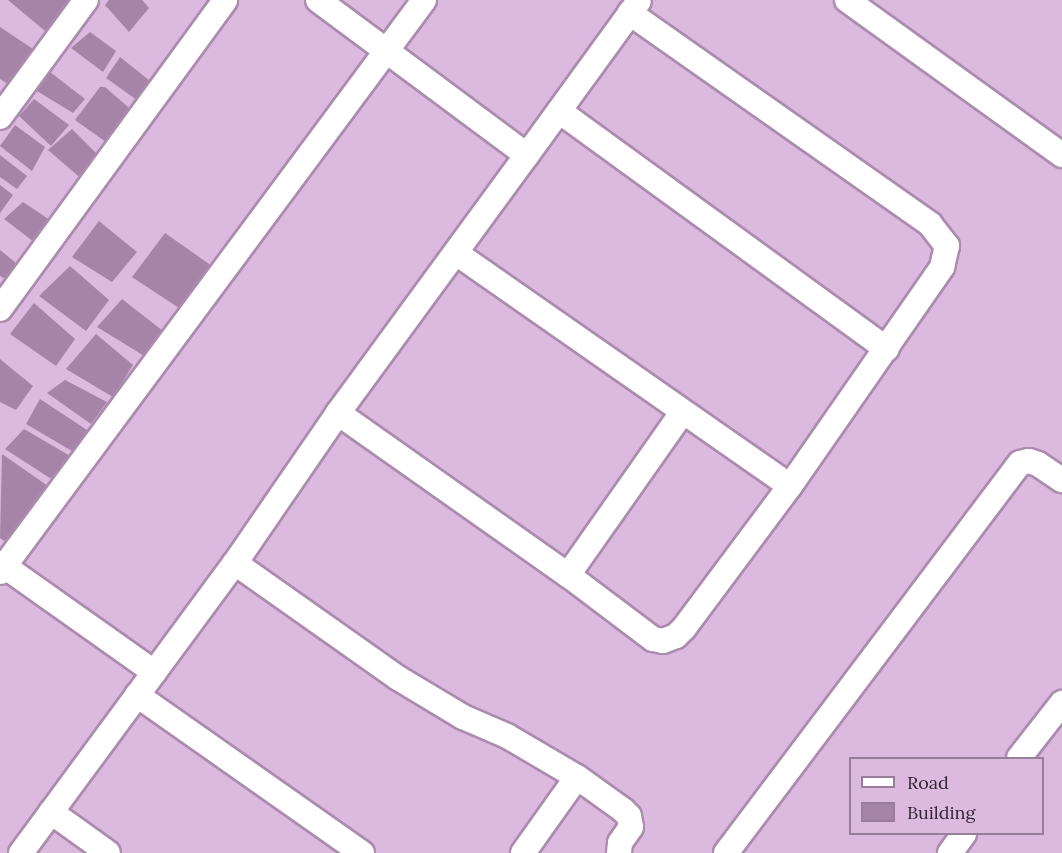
<!DOCTYPE html>
<html>
<head>
<meta charset="utf-8">
<style>
  body { margin:0 }
  #map { position:relative; width:1062px; height:853px; overflow:hidden; background:#dcb9df; font-family:Lora,serif }
  div>[style] { position:absolute }
  .building>* { inset:0; background:#a584a8 }
  .roads { filter:drop-shadow(2px 0 #ac8baf) drop-shadow(-2px 0 #ac8baf) drop-shadow(0 2px #ac8baf) drop-shadow(0 -2px #ac8baf) }
  .minor>* { height:24px; margin:-12px; padding:0 12px; transform-origin:12px; border-radius:12px; background:#fff }
  span { translate:-50% -50%; white-space:nowrap; text-align:center; line-height:1.15; -webkit-text-stroke:6px #dcb9df; paint-order:stroke }
  .legend { position:absolute; left:849px; top:757px; width:195px; height:78px; box-sizing:border-box; background:#dcb9df; border:2px solid #987e9b; margin:0; padding:8px 10px; list-style:none; font-size:18px; color:#322534 }
  .legend li { display:flex; align-items:center; gap:12px; height:30px }
  .legend b { width:30px; border:2px solid #987e9b }
</style>
</head>
<body>
<div id="map">
  <div class="building">
    <div style="clip-path:polygon(8px 0,74px 0,51px 36px)"></div>
    <div style="clip-path:polygon(109px 0,142px 0,149px 8px,129px 32px,105px 5px)"></div>
    <div style="clip-path:polygon(0 27px,33px 49px,8px 84px,0 79px)"></div>
    <div style="clip-path:polygon(90px 32px,116px 51px,103px 72px,71px 48px)"></div>
    <div style="clip-path:polygon(120px 57px,155px 85px,141px 103px,106px 78px)"></div>
    <div style="clip-path:polygon(50px 72px,85px 99px,73px 113px,37px 91px)"></div>
    <div style="clip-path:polygon(100px 87px,105px 87px,135px 113px,113px 147px,75px 120px)"></div>
    <div style="clip-path:polygon(34px 99px,69px 125px,51px 146px,19px 116px)"></div>
    <div style="clip-path:polygon(15px 125px,45px 147px,32px 171px,0 146px)"></div>
    <div style="clip-path:polygon(72px 129px,101px 158px,85px 182px,48px 150px)"></div>
    <div style="clip-path:polygon(0 155px,27px 176px,17px 189px,0 177px)"></div>
    <div style="clip-path:polygon(0 185px,13px 195px,0 213px)"></div>
    <div style="clip-path:polygon(23px 202px,53px 222px,38px 245px,4px 219px)"></div>
    <div style="clip-path:polygon(99px 221px,137px 252px,112px 282px,72px 257px)"></div>
    <div style="clip-path:polygon(165px 233px,212px 266px,179px 308px,132px 277px)"></div>
    <div style="clip-path:polygon(0 250px,22px 268px,11px 282px,0 276px)"></div>
    <div style="clip-path:polygon(70px 266px,109px 300px,86px 331px,39px 296px)"></div>
    <div style="clip-path:polygon(122px 299px,163px 331px,146px 357px,97px 327px)"></div>
    <div style="clip-path:polygon(34px 303px,75px 339px,56px 366px,10px 334px)"></div>
    <div style="clip-path:polygon(96px 334px,133px 365px,113px 397px,66px 369px)"></div>
    <div style="clip-path:polygon(0 359px,33px 386px,16px 410px,0 402px)"></div>
    <div style="clip-path:polygon(65px 380px,107px 402px,91px 424px,47px 393px)"></div>
    <div style="clip-path:polygon(40px 399px,90px 432px,77px 454px,26px 424px)"></div>
    <div style="clip-path:polygon(24px 429px,72px 457px,56px 482px,5px 449px)"></div>
    <div style="clip-path:polygon(2px 454px,48px 486px,9px 544px,0 538px)"></div>
  </div>
  <div class="roads">
    <div class="minor">
      <div style="left:318px;top:0;width:260px;rotate:36.6deg"></div>
      <div style="left:527px;top:155px;width:190px;rotate:-54deg"></div>
      <div style="left:847px;top:0;width:265px;rotate:35.8deg"></div>
      <div style="left:559px;top:111px;width:405px;rotate:36deg"></div>
      <div style="left:0;top:117px;width:145px;rotate:-53.7deg"></div>
      <div style="left:456px;top:253px;width:407px;rotate:34.9deg"></div>
      <div style="left:0;top:309px;width:382px;rotate:-53.9deg"></div>
      <div style="left:338px;top:413px;width:281px;rotate:35.2deg"></div>
      <div style="left:568px;top:575px;width:106px;rotate:37deg"></div>
      <div style="left:653px;top:639px;width:10px;rotate:11deg"></div>
      <div style="left:663px;top:641px;width:14px;rotate:-21deg"></div>
      <div style="left:676px;top:636px;width:11px;rotate:-45deg"></div>
      <div style="left:684px;top:628px;width:177px;rotate:-53.3deg"></div>
      <div style="left:790px;top:486px;width:267px;rotate:-55.2deg"></div>
      <div style="left:942px;top:267px;width:22px;rotate:-77deg"></div>
      <div style="left:947px;top:246px;width:28px;rotate:-128deg"></div>
      <div style="left:930px;top:224px;width:367px;rotate:-144.9deg"></div>
      <div style="left:0;top:563px;width:189px;rotate:35.3deg"></div>
      <div style="left:235px;top:563px;width:199px;rotate:35.2deg"></div>
      <div style="left:398px;top:678px;width:76px;rotate:31deg"></div>
      <div style="left:463px;top:717px;width:48px;rotate:23.4deg"></div>
      <div style="left:507px;top:736px;width:81px;rotate:30.4deg"></div>
      <div style="left:577px;top:777px;width:57px;rotate:35.7deg"></div>
      <div style="left:623px;top:810px;width:8px;rotate:45deg"></div>
      <div style="left:629px;top:816px;width:11px;rotate:80deg"></div>
      <div style="left:631px;top:827px;width:19px;rotate:125deg"></div>
      <div style="left:620px;top:843px;width:10px;rotate:96deg"></div>
      <div style="left:0;top:572px;width:712px;rotate:-53.45deg"></div>
      <div style="left:568px;top:575px;width:198px;rotate:-54.9deg"></div>
      <div style="left:137px;top:695px;width:275px;rotate:35.1deg"></div>
      <div style="left:1019px;top:758px;width:70px;rotate:-52deg"></div>
      <div style="left:51px;top:812px;width:70px;rotate:35.7deg"></div>
      <div style="left:21px;top:853px;width:360px;rotate:-53.6deg"></div>
      <div style="left:235px;top:563px;width:182px;rotate:-55.5deg"></div>
      <div style="left:338px;top:413px;width:320px;rotate:-53.8deg"></div>
      <div style="left:523px;top:853px;width:93px;rotate:-54.6deg"></div>
      <div style="left:726px;top:853px;width:488px;rotate:-53deg"></div>
      <div style="left:1020px;top:463px;width:9px;rotate:-13deg"></div>
      <div style="left:1029px;top:461px;width:9px;rotate:18deg"></div>
      <div style="left:1038px;top:464px;width:29px;rotate:34deg"></div>
      <div style="left:950px;top:853px;width:24px;rotate:-54deg"></div>
    </div>
  </div>
  <ul class="legend">
  <li><b style="height:8px;background:#fff"></b>Road</li>
  <li><b style="height:16px;background:#a584a8"></b>Building</li>
  </ul>
</div>
</body>
</html>
